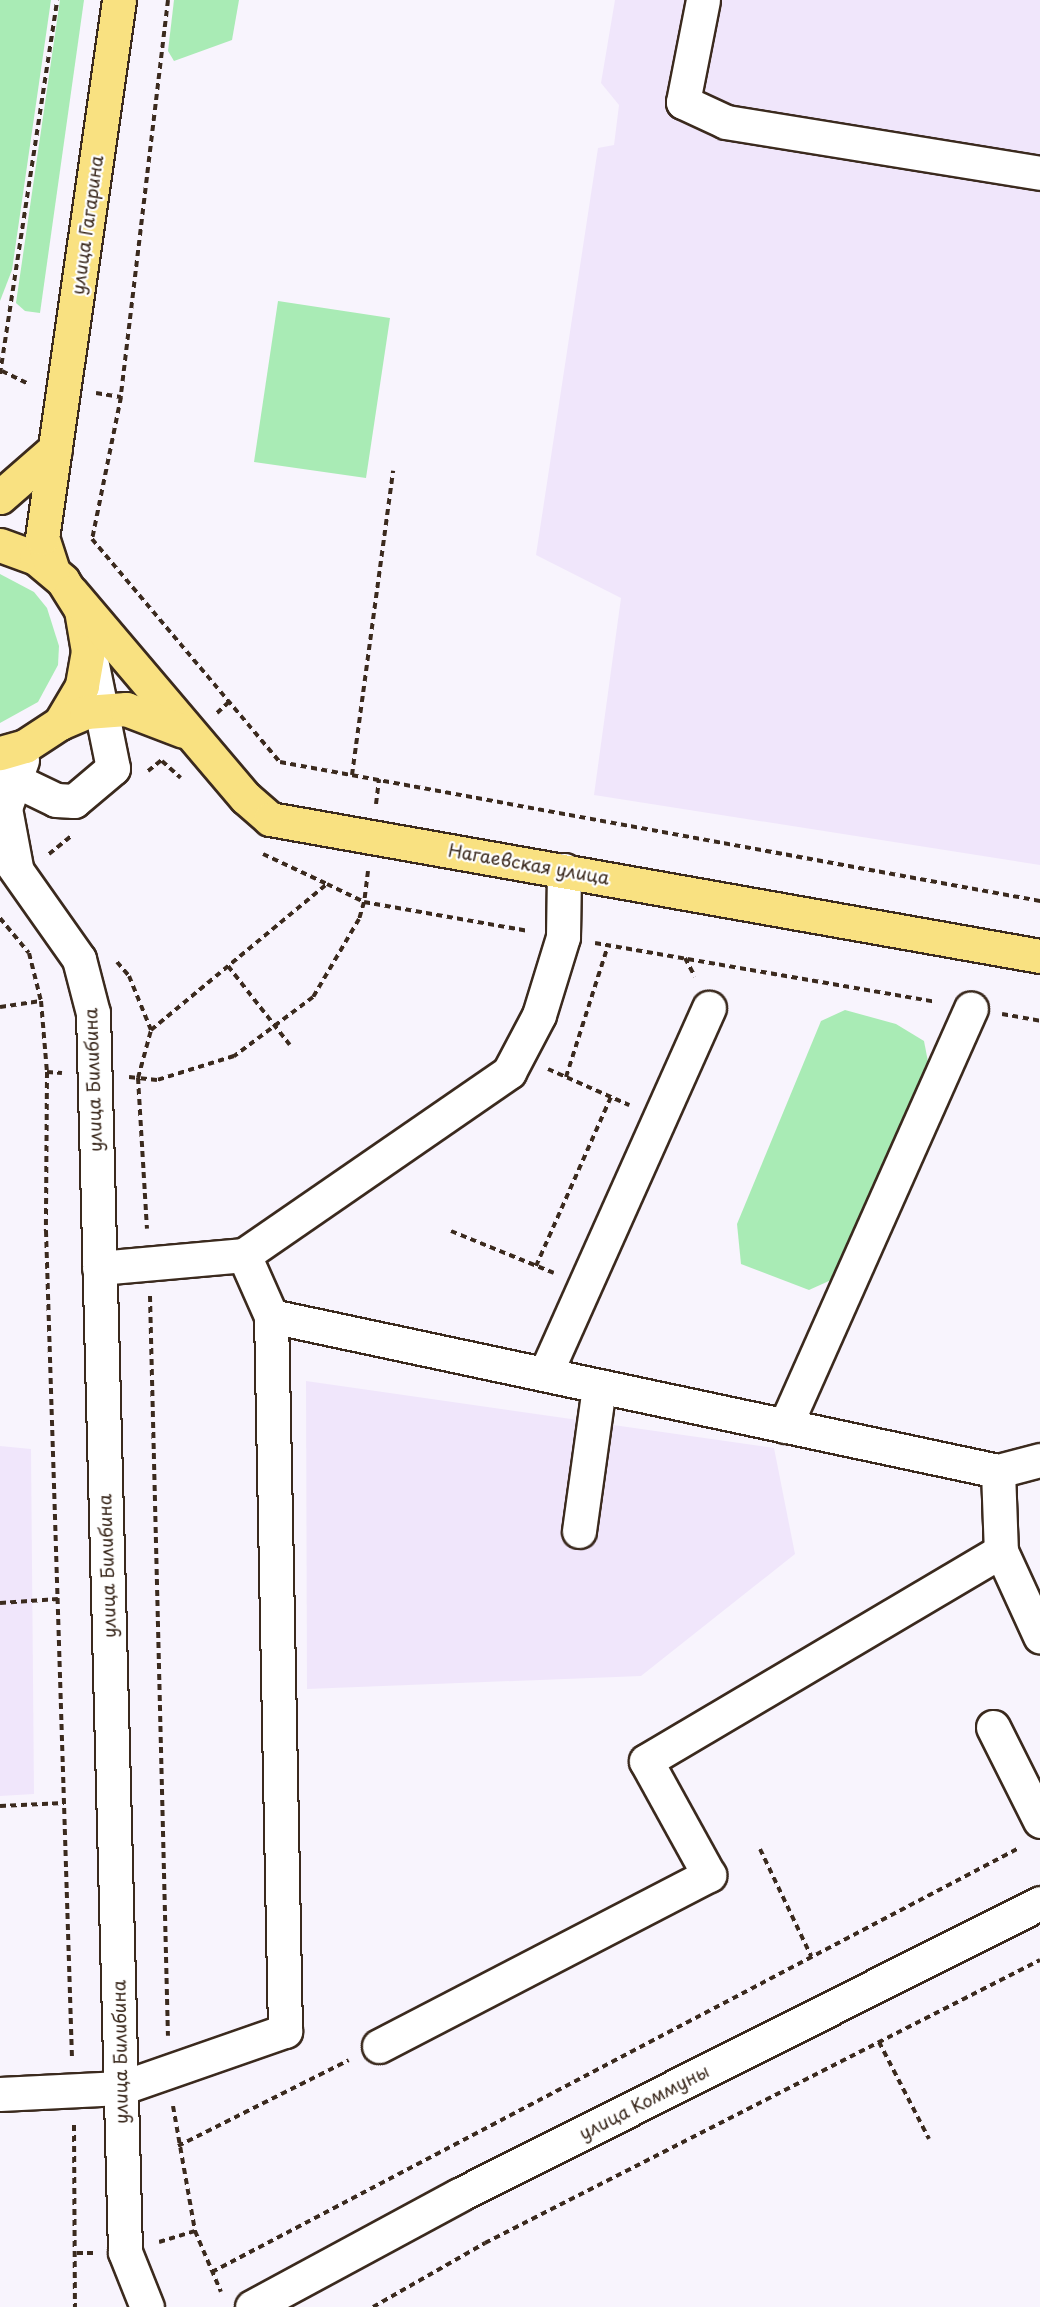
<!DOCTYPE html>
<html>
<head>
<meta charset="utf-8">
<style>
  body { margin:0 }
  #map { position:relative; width:1040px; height:2307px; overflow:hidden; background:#f8f4fd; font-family:"Playpen Sans",sans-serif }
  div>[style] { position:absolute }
  .built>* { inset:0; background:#f0e6fb }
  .green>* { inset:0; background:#a9ebb5 }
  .path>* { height:4px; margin-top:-2px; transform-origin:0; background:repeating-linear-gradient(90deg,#3b2a1e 0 6px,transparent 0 10.5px) }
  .roads { filter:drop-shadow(2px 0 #3b2a1e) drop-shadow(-2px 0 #3b2a1e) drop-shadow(0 2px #3b2a1e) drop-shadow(0 -2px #3b2a1e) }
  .minor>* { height:33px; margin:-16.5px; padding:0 16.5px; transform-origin:16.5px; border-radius:16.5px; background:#fff }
  .major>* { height:33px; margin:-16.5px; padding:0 16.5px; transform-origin:16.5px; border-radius:16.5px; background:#f9e181 }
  span { translate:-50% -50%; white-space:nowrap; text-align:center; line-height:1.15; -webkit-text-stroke:4.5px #fff; paint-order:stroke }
  .street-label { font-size:18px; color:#3b2a1e }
</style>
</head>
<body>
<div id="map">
  <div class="built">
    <div style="clip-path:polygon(615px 0,1040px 0,1040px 865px,594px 795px,621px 598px,536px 555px,598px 148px,614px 145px,619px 105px,601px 83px)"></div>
    <div style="clip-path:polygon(306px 1381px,774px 1448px,795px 1554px,641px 1676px,307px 1689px)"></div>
    <div style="clip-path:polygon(0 1446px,31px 1449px,34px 1794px,0 1796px)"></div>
  </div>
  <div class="green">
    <div style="clip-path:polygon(0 0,51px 0,12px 270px,0 301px)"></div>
    <div style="clip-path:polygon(60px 0,84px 0,40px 313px,25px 311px,16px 303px)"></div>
    <div style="clip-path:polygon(174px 0,239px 0,232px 40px,174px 61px,168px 51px)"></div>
    <div style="clip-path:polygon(278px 301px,390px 318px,366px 478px,254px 462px)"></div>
    <div style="clip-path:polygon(0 574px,34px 592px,47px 608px,59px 646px,58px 665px,38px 702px,0 723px)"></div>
    <div style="clip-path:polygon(845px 1010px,896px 1024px,924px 1041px,930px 1072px,840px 1276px,809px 1290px,741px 1264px,737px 1224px,821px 1021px)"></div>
  </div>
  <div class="path">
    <div style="left:168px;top:0;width:400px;rotate:96.8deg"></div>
    <div style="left:121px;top:397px;width:145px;rotate:101.5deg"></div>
    <div style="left:92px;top:539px;width:292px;rotate:49.9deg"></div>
    <div style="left:280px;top:762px;width:773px;rotate:10.36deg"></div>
    <div style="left:2px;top:371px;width:30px;rotate:26deg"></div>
    <div style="left:0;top:374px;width:378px;rotate:-81.3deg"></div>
    <div style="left:96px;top:393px;width:25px;rotate:9deg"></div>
    <div style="left:217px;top:713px;width:18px;rotate:-43deg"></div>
    <div style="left:162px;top:761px;width:25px;rotate:42deg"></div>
    <div style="left:148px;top:771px;width:19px;rotate:-39deg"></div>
    <div style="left:352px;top:775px;width:307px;rotate:-82.3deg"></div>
    <div style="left:376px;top:804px;width:25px;rotate:-83deg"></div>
    <div style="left:49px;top:854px;width:28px;rotate:-39deg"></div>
    <div style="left:263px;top:854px;width:71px;rotate:25.1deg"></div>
    <div style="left:368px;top:871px;width:31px;rotate:97deg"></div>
    <div style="left:364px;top:902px;width:18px;rotate:106deg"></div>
    <div style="left:359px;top:919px;width:91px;rotate:120.5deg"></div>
    <div style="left:313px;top:997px;width:99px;rotate:143.2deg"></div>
    <div style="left:234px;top:1056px;width:81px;rotate:162.7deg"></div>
    <div style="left:157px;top:1080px;width:19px;rotate:-174deg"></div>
    <div style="left:138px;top:1078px;width:50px;rotate:-74.8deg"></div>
    <div style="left:151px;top:1030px;width:229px;rotate:-39.7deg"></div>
    <div style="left:327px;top:884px;width:41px;rotate:25.9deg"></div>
    <div style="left:364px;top:902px;width:167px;rotate:10deg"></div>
    <div style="left:0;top:918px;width:45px;rotate:50.4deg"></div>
    <div style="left:29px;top:953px;width:49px;rotate:76deg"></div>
    <div style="left:41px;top:1001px;width:71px;rotate:85.2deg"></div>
    <div style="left:47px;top:1072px;width:159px;rotate:90.4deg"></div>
    <div style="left:46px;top:1231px;width:826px;rotate:88.2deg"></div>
    <div style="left:595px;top:943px;width:346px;rotate:9.8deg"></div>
    <div style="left:685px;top:958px;width:21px;rotate:62deg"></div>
    <div style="left:117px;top:962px;width:18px;rotate:49deg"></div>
    <div style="left:129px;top:976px;width:58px;rotate:67.8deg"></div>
    <div style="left:228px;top:966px;width:100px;rotate:51.9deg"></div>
    <div style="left:0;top:1007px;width:41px;rotate:-8.3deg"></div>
    <div style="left:1002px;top:1014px;width:39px;rotate:10deg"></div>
    <div style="left:548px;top:1069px;width:89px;rotate:24deg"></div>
    <div style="left:47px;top:1072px;width:15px;rotate:4deg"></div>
    <div style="left:129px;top:1077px;width:9px;rotate:6deg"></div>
    <div style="left:138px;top:1078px;width:151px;rotate:86.6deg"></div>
    <div style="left:566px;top:1077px;width:139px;rotate:-72.3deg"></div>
    <div style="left:451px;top:1231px;width:111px;rotate:22.2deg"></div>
    <div style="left:536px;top:1266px;width:185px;rotate:-66.1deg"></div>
    <div style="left:150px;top:1296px;width:740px;rotate:88.61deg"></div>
    <div style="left:0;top:1603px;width:58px;rotate:-3.9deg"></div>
    <div style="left:0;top:1806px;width:64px;rotate:-2.7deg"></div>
    <div style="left:760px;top:1849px;width:119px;rotate:64.5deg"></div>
    <div style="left:879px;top:2042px;width:109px;rotate:62.7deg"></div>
    <div style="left:173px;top:2106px;width:127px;rotate:80deg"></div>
    <div style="left:195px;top:2231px;width:66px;rotate:66.9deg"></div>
    <div style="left:74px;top:2125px;width:182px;rotate:89.7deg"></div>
    <div style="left:178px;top:2146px;width:191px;rotate:-26.7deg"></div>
    <div style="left:159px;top:2242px;width:38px;rotate:-17deg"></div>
    <div style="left:77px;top:2253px;width:16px"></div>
    <div style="left:212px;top:2272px;width:912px;rotate:-27.72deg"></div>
    <div style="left:373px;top:2307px;width:129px;rotate:-29.7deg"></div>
    <div style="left:485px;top:2243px;width:623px;rotate:-27.02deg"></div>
  </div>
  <div class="roads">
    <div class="minor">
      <div style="left:703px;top:0;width:104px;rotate:101.1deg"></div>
      <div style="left:683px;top:102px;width:47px;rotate:24.9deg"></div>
      <div style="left:726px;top:122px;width:318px;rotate:9.2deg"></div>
      <div style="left:0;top:773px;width:62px;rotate:25.7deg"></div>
      <div style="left:56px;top:800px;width:18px;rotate:3deg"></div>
      <div style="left:74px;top:801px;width:51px;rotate:-40.2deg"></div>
      <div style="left:113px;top:768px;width:126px;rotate:-101.5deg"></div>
      <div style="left:0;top:847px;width:137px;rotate:54.8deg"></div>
      <div style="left:79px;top:959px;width:56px;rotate:75.5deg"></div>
      <div style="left:93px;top:1013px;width:1239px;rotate:88.52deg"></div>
      <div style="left:125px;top:2252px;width:59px;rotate:68.2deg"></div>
      <div style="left:16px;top:867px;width:60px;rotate:-100.6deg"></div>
      <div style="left:5px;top:808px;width:51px;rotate:-70.5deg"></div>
      <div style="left:244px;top:1255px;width:67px;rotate:66.1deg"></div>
      <div style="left:271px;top:1316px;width:743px;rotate:12.04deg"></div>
      <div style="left:998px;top:1471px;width:80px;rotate:87.9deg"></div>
      <div style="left:1001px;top:1551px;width:94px;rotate:65.4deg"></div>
      <div style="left:99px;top:1268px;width:146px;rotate:-5.1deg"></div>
      <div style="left:244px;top:1255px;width:322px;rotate:-34.6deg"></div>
      <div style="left:509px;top:1072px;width:64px;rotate:-62.2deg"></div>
      <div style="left:539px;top:1015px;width:82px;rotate:-72.9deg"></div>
      <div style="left:563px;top:937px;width:67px;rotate:-89.1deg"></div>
      <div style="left:546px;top:1372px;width:399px;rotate:-65.9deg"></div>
      <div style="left:785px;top:1426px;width:457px;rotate:-66deg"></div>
      <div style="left:998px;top:1471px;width:43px;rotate:-14.7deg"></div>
      <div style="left:579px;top:1531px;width:146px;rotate:-82.1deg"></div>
      <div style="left:993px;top:1727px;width:105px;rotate:63.4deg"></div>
      <div style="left:379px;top:2046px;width:372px;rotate:-27.4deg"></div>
      <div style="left:709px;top:1875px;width:130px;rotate:-118.9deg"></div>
      <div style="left:646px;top:1761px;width:412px;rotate:-30.6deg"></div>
      <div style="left:0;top:2094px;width:121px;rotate:-2.8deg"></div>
      <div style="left:121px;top:2088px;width:174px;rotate:-19.2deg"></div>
      <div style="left:285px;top:2031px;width:715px;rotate:-91.12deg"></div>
      <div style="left:252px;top:2307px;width:235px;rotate:-28.4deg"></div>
      <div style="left:459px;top:2195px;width:650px;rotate:-26.68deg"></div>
    </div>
    <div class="major">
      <div style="left:0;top:497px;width:73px;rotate:-41.1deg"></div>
      <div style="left:0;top:545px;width:38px;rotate:20deg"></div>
      <div style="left:36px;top:558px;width:35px;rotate:40deg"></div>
      <div style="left:63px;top:581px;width:34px;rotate:58deg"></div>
      <div style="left:81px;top:610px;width:42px;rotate:80.3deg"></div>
      <div style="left:88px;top:651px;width:36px;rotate:100deg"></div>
      <div style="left:82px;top:686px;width:43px;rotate:120.7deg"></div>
      <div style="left:60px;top:723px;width:42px;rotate:146.7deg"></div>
      <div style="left:25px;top:746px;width:26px;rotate:164deg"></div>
      <div style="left:53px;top:571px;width:35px;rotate:-108deg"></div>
      <div style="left:42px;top:538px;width:543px;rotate:-81.85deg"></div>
      <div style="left:71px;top:592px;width:270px;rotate:49.7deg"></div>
      <div style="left:246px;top:798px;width:32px;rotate:41deg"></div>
      <div style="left:270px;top:819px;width:782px;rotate:10.09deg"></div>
      <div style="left:60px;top:723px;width:28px;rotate:-23deg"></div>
      <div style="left:86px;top:712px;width:40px;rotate:-4.3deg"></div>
      <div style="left:126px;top:709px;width:61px;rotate:21.1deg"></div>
    </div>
  </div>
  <div class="street-label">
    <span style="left:87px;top:225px;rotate:-82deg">улица Гагарина</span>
    <span style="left:529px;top:864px;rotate:10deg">Нагаевская улица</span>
    <span style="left:93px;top:1080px;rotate:-92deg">улица Билибина</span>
    <span style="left:107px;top:1566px;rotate:-92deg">улица Билибина</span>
    <span style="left:120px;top:2052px;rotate:-91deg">улица Билибина</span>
    <span style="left:644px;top:2102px;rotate:-27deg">улица Коммуны</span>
  </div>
</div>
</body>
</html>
